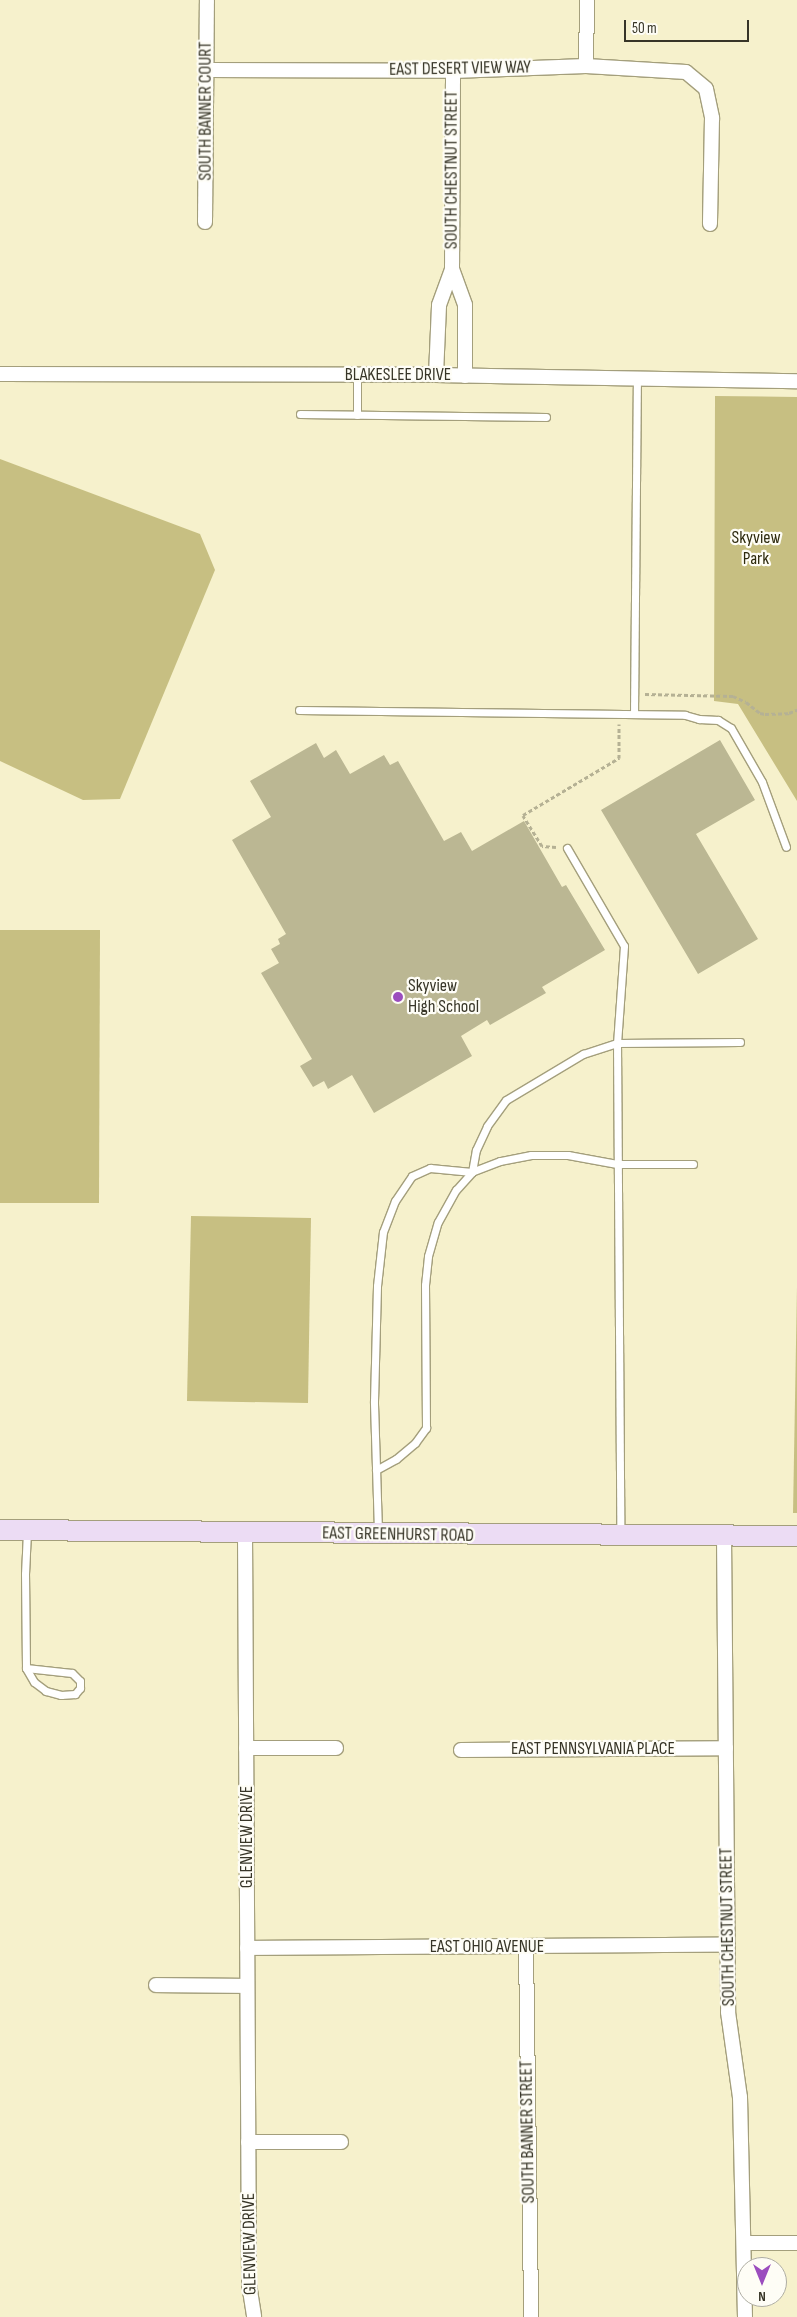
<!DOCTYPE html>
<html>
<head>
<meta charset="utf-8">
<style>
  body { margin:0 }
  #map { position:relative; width:797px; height:2317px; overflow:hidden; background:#f6f1cc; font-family:"Sofia Sans Condensed",sans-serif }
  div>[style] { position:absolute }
  .green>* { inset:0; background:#c7bf82 }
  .building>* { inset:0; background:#bbb793 }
  .path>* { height:3px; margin-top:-1.5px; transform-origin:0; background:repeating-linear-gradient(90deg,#b5b194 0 4px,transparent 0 6.5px) }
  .roads { filter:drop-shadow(1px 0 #a49f7c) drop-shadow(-1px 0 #a49f7c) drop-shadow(0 1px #a49f7c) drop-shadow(0 -1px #a49f7c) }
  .service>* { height:7px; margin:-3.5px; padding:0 3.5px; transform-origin:3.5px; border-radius:3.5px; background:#fff }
  .minor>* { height:14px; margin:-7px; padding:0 7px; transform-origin:7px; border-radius:7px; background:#fff }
  .secondary>* { height:20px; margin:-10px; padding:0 10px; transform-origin:10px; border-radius:10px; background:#ecdcf4 }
  .dots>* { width:14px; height:14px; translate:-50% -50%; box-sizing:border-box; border:2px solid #fefdf6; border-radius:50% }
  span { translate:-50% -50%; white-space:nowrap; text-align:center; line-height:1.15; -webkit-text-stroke:4.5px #fefdf6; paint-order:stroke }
  .street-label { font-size:18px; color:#373527 }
  .park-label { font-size:18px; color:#2f2b0f }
  .poi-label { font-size:18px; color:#373527 }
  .left { translate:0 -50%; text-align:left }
  .north { position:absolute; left:737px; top:2257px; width:50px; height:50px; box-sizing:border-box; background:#fefdf6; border:1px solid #aeada3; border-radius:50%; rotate:180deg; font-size:14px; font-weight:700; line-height:20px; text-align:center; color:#373527 }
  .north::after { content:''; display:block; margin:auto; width:18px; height:22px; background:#9b4dbe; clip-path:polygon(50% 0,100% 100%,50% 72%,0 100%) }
  .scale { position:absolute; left:624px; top:20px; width:125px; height:22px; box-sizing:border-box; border:2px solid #373527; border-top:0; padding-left:6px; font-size:15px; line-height:18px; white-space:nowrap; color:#373527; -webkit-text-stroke:4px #fefdf6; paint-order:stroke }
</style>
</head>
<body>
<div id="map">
  <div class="green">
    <div style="clip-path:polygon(715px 396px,797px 397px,797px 801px,738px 704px,714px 701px)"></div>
    <div style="clip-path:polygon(0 459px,200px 534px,215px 570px,120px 799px,83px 800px,0 761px)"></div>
    <div style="clip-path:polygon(0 930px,100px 930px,99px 1203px,0 1203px)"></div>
    <div style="clip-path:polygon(191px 1216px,311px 1218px,308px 1403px,187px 1401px)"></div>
    <div style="clip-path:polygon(797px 1287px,797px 1513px,793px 1513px)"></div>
  </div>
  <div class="building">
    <div style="clip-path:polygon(720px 740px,755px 800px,696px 834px,758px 939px,698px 974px,601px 810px)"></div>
    <div style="clip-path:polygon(316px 743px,324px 758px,336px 750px,350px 774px,384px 755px,390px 765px,398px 761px,444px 841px,461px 832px,472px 851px,524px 821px,562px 887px,566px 885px,605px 950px,542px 987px,546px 993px,490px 1025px,487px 1020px,461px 1036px,472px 1056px,374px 1113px,352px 1075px,328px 1089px,324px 1081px,313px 1087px,300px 1066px,312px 1059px,261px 973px,279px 963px,271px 949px,280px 944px,278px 939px,286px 934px,232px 840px,271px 817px,250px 781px)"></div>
  </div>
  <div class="path">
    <div style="left:645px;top:694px;width:88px;rotate:1.3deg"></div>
    <div style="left:733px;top:696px;width:14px;rotate:25deg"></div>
    <div style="left:746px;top:702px;width:18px;rotate:38deg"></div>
    <div style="left:760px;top:713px;width:5px;rotate:11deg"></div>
    <div style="left:765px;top:714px;width:24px;rotate:-2deg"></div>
    <div style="left:789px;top:713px;width:9px;rotate:-21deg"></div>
    <div style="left:556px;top:847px;width:14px;rotate:-176deg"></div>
    <div style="left:542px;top:846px;width:36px;rotate:-122deg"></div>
    <div style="left:523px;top:815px;width:112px;rotate:-30.7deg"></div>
    <div style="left:619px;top:758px;width:34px;rotate:-90deg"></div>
  </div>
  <div class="roads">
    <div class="service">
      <div style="left:300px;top:414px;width:246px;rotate:0.7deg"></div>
      <div style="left:357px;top:415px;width:40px;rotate:-90deg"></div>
      <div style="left:299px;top:710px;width:386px;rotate:0.7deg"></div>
      <div style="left:685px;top:715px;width:15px;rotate:16deg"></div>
      <div style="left:699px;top:719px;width:19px;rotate:3deg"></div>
      <div style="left:718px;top:720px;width:15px;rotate:32deg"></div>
      <div style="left:731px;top:728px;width:62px;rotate:60.1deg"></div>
      <div style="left:762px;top:782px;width:69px;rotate:69.7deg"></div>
      <div style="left:634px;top:714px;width:336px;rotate:-89.5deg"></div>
      <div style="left:567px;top:848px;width:113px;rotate:59.8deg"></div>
      <div style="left:624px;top:946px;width:97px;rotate:94.1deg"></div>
      <div style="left:617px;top:1043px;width:489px;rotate:89.6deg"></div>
      <div style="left:693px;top:1164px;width:76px;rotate:180deg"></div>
      <div style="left:617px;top:1164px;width:50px;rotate:-169.6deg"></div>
      <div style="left:568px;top:1155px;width:37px;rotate:180deg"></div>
      <div style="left:531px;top:1155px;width:32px;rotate:169deg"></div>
      <div style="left:500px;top:1161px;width:30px;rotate:159deg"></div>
      <div style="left:472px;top:1172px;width:22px;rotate:-80deg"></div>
      <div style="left:476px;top:1150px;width:26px;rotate:-65deg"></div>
      <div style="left:487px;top:1126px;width:32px;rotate:-54deg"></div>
      <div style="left:506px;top:1100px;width:90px;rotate:-30.9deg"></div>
      <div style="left:583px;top:1054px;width:36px;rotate:-18deg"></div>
      <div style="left:617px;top:1043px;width:123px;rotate:-0.5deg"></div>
      <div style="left:376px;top:1470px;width:23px;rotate:-29deg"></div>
      <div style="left:396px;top:1459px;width:25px;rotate:-40deg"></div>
      <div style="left:415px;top:1443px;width:19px;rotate:-54deg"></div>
      <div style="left:426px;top:1428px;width:143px;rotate:-90.4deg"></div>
      <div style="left:425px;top:1285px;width:29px;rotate:-84deg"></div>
      <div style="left:428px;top:1256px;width:35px;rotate:-74deg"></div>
      <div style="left:438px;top:1222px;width:37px;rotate:-61deg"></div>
      <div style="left:456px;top:1190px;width:24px;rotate:-48deg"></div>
      <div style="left:378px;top:1531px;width:130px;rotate:-91.8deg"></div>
      <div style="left:374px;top:1401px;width:115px;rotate:-88.5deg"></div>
      <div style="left:377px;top:1286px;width:54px;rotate:-83.7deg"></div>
      <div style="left:383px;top:1232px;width:33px;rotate:-69deg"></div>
      <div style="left:395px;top:1201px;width:30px;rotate:-56deg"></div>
      <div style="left:412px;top:1176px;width:20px;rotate:-24deg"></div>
      <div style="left:430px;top:1168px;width:42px;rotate:5.4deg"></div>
      <div style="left:26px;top:1668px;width:94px;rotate:-90.6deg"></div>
      <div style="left:25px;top:1574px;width:43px;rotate:-87.3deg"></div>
      <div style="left:26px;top:1668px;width:46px;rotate:6.2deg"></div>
      <div style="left:72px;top:1673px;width:11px;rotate:45deg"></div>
      <div style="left:80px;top:1681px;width:7px;rotate:90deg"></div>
      <div style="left:80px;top:1688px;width:8px;rotate:130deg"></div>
      <div style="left:75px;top:1694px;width:14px;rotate:176deg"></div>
      <div style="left:61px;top:1695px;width:16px;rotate:-165deg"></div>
      <div style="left:46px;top:1691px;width:15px;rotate:-143deg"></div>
      <div style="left:34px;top:1682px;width:16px;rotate:-120deg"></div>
    </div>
    <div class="minor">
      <div style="left:586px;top:66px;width:66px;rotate:-89.1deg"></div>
      <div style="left:207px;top:70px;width:246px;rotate:0.2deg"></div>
      <div style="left:453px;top:71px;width:133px;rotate:-2.2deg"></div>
      <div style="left:586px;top:66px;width:100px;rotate:3.4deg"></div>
      <div style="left:686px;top:72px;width:26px;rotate:40deg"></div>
      <div style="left:706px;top:89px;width:30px;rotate:78deg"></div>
      <div style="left:712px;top:118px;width:106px;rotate:91.1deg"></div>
      <div style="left:205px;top:222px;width:222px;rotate:-89.5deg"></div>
      <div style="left:452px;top:269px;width:198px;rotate:-89.7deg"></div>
      <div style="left:0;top:374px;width:436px;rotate:0.1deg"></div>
      <div style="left:436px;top:375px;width:361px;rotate:1deg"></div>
      <div style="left:436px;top:375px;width:70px;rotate:-87.5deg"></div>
      <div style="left:439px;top:305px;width:38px;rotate:-70deg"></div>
      <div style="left:452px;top:269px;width:38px;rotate:70deg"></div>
      <div style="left:465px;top:305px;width:71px;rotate:90deg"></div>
      <div style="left:245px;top:1533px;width:751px;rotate:89.69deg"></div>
      <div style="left:249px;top:2284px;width:33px;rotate:81deg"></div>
      <div style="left:724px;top:1536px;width:476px;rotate:89.5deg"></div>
      <div style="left:728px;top:2012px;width:86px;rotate:82deg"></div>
      <div style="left:740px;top:2097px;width:220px;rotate:88.7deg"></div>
      <div style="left:246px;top:1748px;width:90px"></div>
      <div style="left:461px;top:1750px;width:265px;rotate:-0.4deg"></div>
      <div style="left:526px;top:1947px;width:370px;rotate:89.2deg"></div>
      <div style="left:247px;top:1948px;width:480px;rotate:-0.4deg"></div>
      <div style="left:156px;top:1985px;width:91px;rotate:0.6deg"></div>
      <div style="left:248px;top:2142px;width:93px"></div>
      <div style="left:744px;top:2243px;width:53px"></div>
    </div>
    <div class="secondary">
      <div style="left:0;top:1530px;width:797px;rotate:0.43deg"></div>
    </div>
  </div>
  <div class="dots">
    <div style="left:398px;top:997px;background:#9b4dbe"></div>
  </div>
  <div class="street-label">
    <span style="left:460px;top:69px;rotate:-1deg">EAST DESERT VIEW WAY</span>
    <span style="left:206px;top:111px;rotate:-90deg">SOUTH BANNER COURT</span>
    <span style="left:452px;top:170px;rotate:-90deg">SOUTH CHESTNUT STREET</span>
    <span style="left:398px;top:375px">BLAKESLEE DRIVE</span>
    <span style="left:398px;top:1535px;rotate:1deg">EAST GREENHURST ROAD</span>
    <span style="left:593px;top:1749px">EAST PENNSYLVANIA PLACE</span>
    <span style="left:247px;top:1837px;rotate:-90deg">GLENVIEW DRIVE</span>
    <span style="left:728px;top:1927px;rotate:-91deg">SOUTH CHESTNUT STREET</span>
    <span style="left:487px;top:1947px">EAST OHIO AVENUE</span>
    <span style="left:528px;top:2132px;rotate:-91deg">SOUTH BANNER STREET</span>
    <span style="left:250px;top:2244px;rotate:-91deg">GLENVIEW DRIVE</span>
  </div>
  <div class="park-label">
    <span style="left:756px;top:549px">Skyview<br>Park</span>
  </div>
  <div class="poi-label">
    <span class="left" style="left:408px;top:997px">Skyview<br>High School</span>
  </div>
  <div class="north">N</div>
  <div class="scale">50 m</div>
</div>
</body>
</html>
